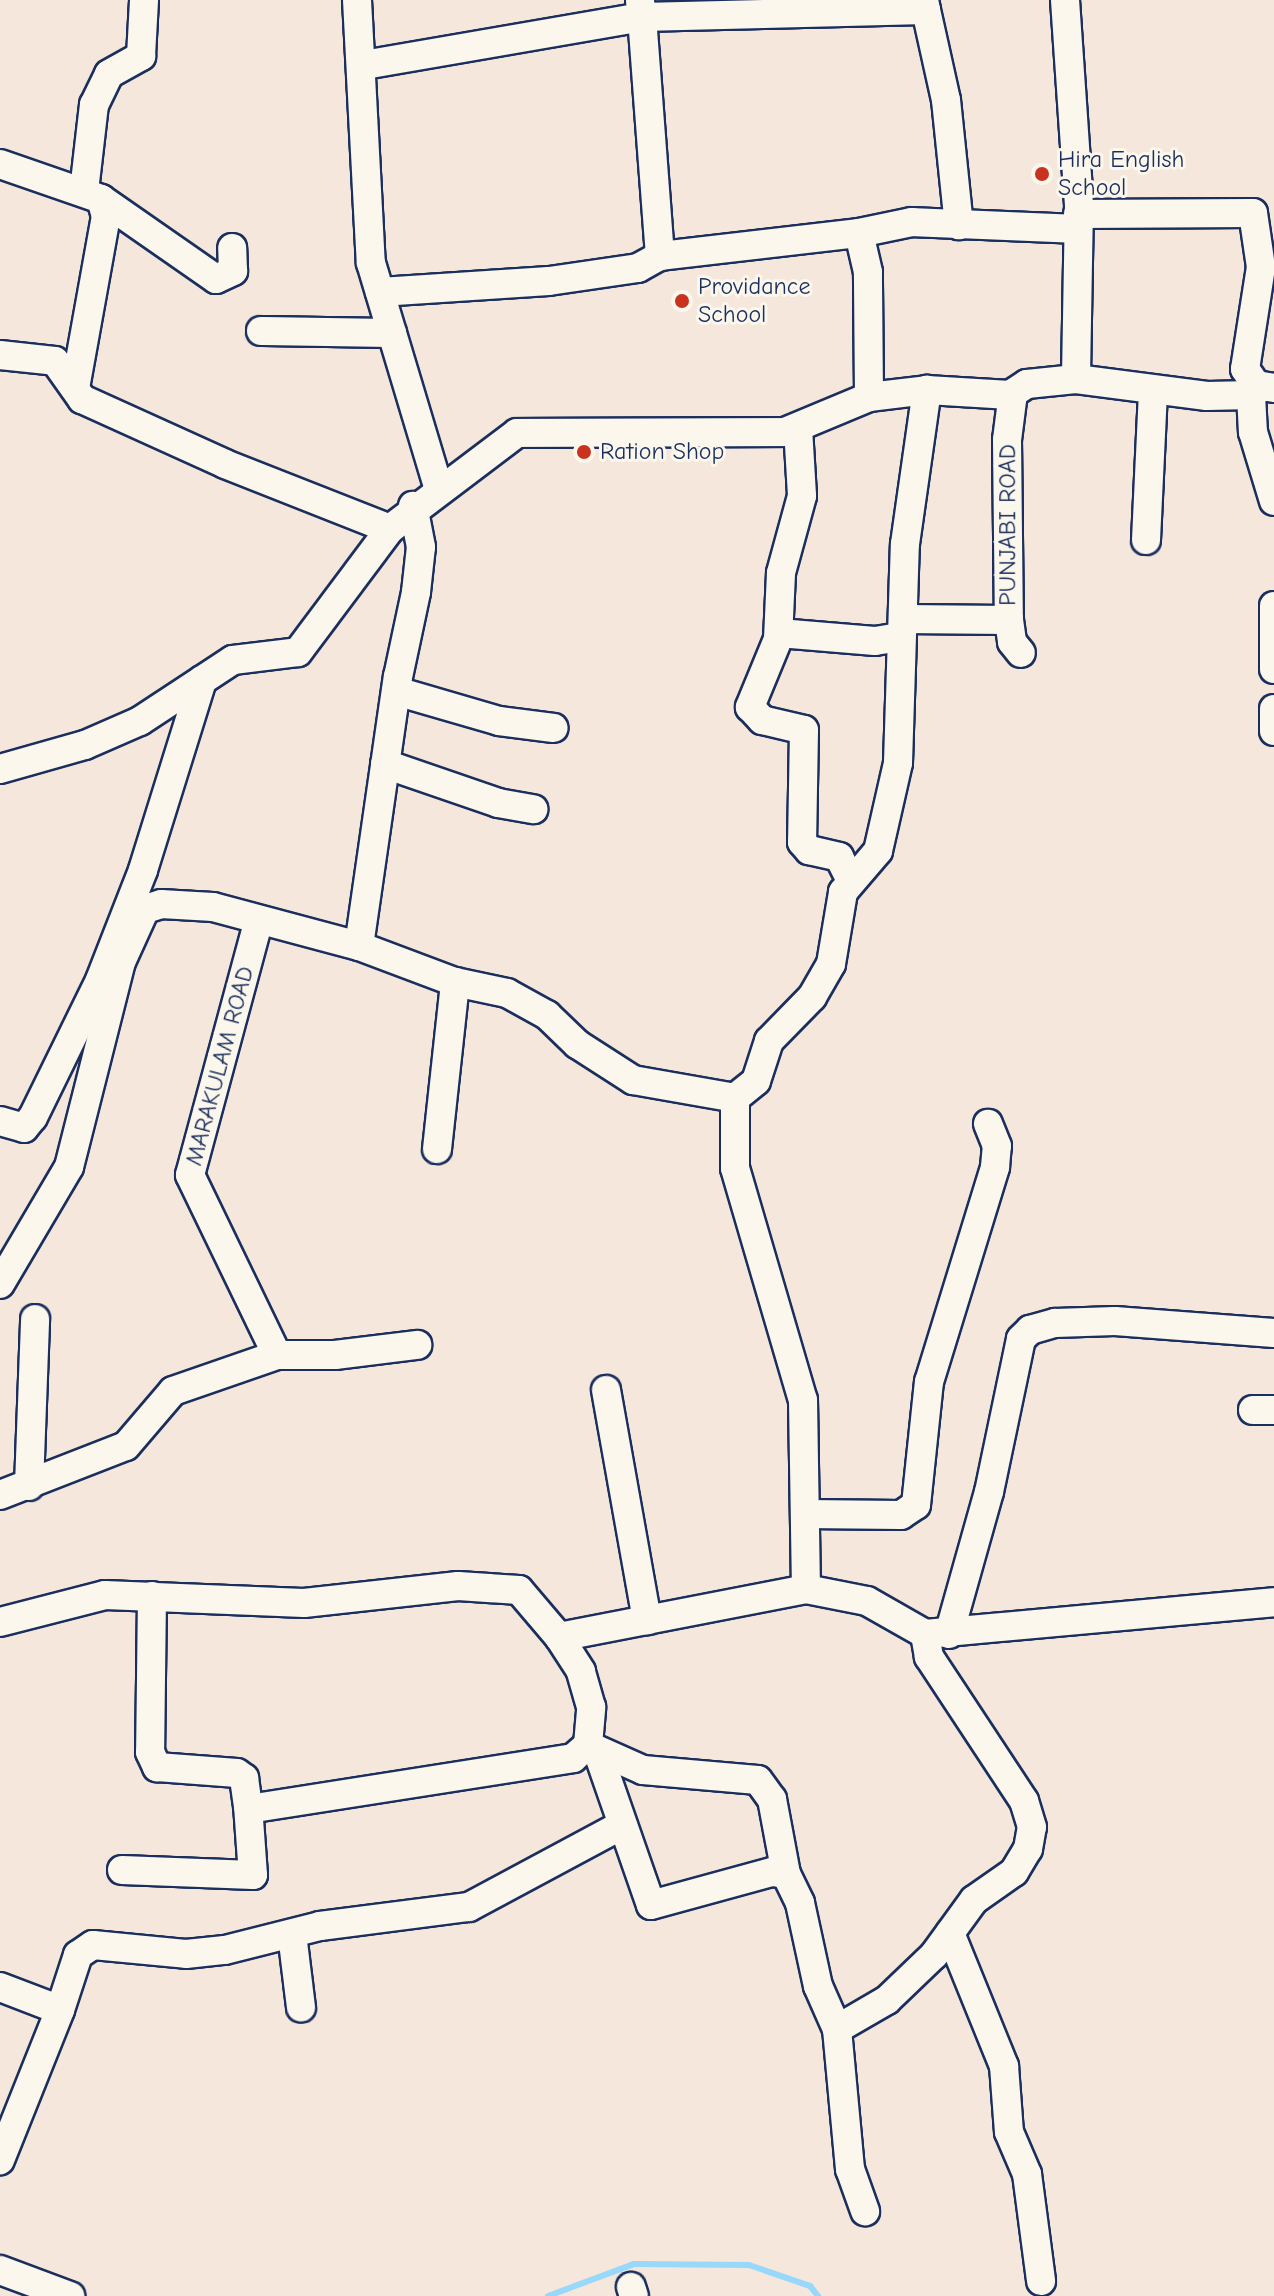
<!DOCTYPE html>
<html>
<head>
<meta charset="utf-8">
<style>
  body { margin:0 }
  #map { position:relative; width:1274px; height:2296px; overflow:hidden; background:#f5e7db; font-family:"Comic Neue",sans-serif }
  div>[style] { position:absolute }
  .stream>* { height:6px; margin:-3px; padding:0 3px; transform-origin:3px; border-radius:3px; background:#98d8fa }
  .roads { filter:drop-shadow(2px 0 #1b2f5e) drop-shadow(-2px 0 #1b2f5e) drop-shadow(0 2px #1b2f5e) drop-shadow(0 -2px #1b2f5e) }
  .minor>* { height:28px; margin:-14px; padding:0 14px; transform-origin:14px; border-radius:14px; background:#fbf7ec }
  .dots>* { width:22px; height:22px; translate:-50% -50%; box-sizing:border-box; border:4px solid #fbf7ec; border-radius:50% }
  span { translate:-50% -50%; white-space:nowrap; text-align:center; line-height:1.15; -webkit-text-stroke:6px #fbf7ec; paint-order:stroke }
  .poi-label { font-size:24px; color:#1b2f5e }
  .left { translate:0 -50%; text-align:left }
  .street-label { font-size:24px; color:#1b2f5e }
</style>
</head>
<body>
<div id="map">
  <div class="stream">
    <div style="left:548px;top:2296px;width:92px;rotate:-20.4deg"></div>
    <div style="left:634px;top:2264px;width:115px;rotate:0.5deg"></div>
    <div style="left:749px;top:2265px;width:65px;rotate:19deg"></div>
    <div style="left:810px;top:2286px;width:13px;rotate:51deg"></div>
  </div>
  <div class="roads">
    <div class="minor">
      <div style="left:357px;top:0;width:263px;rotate:87deg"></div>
      <div style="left:371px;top:263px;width:236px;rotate:73.3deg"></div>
      <div style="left:1065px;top:0;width:205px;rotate:86.1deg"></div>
      <div style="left:1079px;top:205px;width:174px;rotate:91deg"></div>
      <div style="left:640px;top:1px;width:16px;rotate:83deg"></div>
      <div style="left:642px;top:17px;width:284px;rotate:-1.4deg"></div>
      <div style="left:926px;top:10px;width:10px;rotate:-101deg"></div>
      <div style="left:926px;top:10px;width:92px;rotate:77.5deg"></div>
      <div style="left:946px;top:100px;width:126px;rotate:84.1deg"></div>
      <div style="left:364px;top:65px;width:282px;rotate:-9.8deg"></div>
      <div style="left:642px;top:17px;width:240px;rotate:85.7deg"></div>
      <div style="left:660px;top:256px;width:200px;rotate:-6.6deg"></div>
      <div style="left:0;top:164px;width:107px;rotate:19.1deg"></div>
      <div style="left:101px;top:199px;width:18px;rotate:74deg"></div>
      <div style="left:106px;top:216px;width:175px;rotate:100.2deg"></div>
      <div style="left:84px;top:191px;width:87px;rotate:-83.4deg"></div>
      <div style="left:94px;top:105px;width:34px;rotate:-64deg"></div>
      <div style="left:109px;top:74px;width:37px;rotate:-29deg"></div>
      <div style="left:141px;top:56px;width:56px;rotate:-86.9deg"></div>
      <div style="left:101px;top:199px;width:140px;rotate:34.8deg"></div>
      <div style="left:216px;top:279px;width:19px;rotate:-25deg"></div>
      <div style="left:233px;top:271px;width:23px;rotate:-92deg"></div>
      <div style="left:1078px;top:214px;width:175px;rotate:-0.3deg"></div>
      <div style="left:1253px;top:213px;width:55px;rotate:81.6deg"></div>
      <div style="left:1261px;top:267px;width:103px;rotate:98.9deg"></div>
      <div style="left:1245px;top:369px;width:24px;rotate:55deg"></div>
      <div style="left:380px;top:292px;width:169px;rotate:-3.7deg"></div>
      <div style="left:549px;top:281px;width:90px;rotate:-8.3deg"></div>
      <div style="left:638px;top:268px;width:25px;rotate:-29deg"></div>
      <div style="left:261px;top:331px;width:131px;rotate:0.9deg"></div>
      <div style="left:0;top:355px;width:55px;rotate:6.2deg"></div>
      <div style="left:55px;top:361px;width:47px;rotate:54.6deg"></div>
      <div style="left:82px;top:399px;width:157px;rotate:24.4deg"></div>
      <div style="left:225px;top:464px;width:177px;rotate:21.5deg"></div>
      <div style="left:390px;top:529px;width:159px;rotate:-37.1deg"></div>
      <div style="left:517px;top:433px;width:268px;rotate:-0.2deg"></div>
      <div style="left:785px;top:432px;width:91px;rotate:-22.6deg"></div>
      <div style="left:869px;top:397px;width:125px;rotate:-90.5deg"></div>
      <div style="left:868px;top:272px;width:40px;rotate:-103deg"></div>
      <div style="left:859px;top:233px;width:54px;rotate:-11.7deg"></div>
      <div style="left:912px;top:222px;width:165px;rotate:2.4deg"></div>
      <div style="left:1013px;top:393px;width:47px;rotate:97.3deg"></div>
      <div style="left:1007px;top:440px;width:180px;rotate:89.4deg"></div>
      <div style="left:1009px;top:620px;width:22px;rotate:82deg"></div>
      <div style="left:1012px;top:642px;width:14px;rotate:51deg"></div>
      <div style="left:1251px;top:395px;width:37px;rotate:87deg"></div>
      <div style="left:1253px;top:432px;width:72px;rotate:73.1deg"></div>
      <div style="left:869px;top:397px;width:58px;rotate:-6.9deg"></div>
      <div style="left:927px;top:390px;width:83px;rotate:3.4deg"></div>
      <div style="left:1010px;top:395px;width:20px;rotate:-33deg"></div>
      <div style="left:1027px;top:384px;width:49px;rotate:-5.8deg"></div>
      <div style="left:1076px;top:379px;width:132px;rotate:7.4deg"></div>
      <div style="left:1207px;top:396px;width:44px;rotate:-1.3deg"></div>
      <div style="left:1251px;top:395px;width:14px;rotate:-39deg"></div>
      <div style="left:1262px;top:386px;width:12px;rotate:9deg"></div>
      <div style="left:798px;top:428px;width:68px;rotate:86.6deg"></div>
      <div style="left:802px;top:496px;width:80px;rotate:105.3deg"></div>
      <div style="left:781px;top:573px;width:66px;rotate:92.6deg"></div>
      <div style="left:778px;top:639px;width:74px;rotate:112.4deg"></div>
      <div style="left:750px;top:707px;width:18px;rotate:47deg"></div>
      <div style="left:762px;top:720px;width:43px;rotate:13.4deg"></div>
      <div style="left:804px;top:730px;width:112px;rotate:91deg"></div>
      <div style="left:802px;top:842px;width:11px;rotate:49deg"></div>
      <div style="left:809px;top:850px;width:31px;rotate:13deg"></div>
      <div style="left:839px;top:857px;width:25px;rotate:63deg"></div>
      <div style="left:1146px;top:540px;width:149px;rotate:-87.3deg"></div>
      <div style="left:1274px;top:606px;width:63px;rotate:90deg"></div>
      <div style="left:903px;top:619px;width:106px;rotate:0.5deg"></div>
      <div style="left:779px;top:633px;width:96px;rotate:4.8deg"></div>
      <div style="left:875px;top:641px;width:26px;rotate:-9deg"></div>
      <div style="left:396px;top:691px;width:107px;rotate:16.2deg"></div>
      <div style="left:499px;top:721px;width:55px;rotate:7.3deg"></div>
      <div style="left:1274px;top:709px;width:22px;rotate:90deg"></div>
      <div style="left:385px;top:764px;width:120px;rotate:19deg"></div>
      <div style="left:498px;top:803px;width:36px;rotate:10deg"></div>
      <div style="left:0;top:769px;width:88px;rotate:-15.8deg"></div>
      <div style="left:85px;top:745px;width:60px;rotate:-23.6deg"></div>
      <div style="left:140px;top:721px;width:111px;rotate:-33.3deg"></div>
      <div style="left:233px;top:660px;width:65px;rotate:-7deg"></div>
      <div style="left:298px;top:652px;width:154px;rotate:-53.2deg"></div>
      <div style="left:359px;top:946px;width:272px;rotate:-81.8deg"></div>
      <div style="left:398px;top:677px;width:87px;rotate:-78deg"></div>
      <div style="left:416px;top:592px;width:45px;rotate:-83.7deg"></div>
      <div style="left:421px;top:547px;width:42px;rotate:-101deg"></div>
      <div style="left:735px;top:1098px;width:27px;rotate:-39deg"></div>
      <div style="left:756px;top:1081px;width:42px;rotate:-72deg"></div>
      <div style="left:769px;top:1041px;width:62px;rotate:-45.7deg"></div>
      <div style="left:812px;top:997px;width:38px;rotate:-60deg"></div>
      <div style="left:831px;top:964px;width:73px;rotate:-80.5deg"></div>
      <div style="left:843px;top:892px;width:54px;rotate:-49.5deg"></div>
      <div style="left:878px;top:851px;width:90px;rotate:-77.2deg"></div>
      <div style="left:898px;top:763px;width:219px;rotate:-88.2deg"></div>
      <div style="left:905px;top:544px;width:156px;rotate:-81.9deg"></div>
      <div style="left:0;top:1121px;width:25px;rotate:16deg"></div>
      <div style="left:24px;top:1128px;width:14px;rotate:-51deg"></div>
      <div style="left:33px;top:1117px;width:153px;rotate:-63.9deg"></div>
      <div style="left:100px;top:980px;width:118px;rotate:-68.6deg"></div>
      <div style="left:143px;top:870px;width:199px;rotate:-72.7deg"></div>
      <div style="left:437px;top:1149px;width:168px;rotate:-83.8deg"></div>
      <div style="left:0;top:1284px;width:136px;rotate:-59.5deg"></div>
      <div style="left:69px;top:1167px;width:211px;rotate:-75.8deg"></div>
      <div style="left:121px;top:962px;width:58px;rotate:-65.6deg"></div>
      <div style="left:145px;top:909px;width:17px;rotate:-17deg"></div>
      <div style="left:161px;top:904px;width:52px;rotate:3.3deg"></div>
      <div style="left:213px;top:907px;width:151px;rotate:15deg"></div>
      <div style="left:359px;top:946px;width:103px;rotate:20.6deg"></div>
      <div style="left:455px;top:982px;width:53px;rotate:11.9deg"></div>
      <div style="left:507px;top:993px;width:46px;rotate:28.8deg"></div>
      <div style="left:547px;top:1015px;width:42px;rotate:44deg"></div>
      <div style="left:577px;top:1044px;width:67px;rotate:32.7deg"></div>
      <div style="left:633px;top:1080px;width:104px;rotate:10deg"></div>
      <div style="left:735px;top:1098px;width:70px;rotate:90deg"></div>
      <div style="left:735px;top:1168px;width:242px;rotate:73.7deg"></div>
      <div style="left:803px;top:1400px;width:189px;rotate:89.1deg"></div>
      <div style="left:277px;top:1355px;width:58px"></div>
      <div style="left:335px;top:1355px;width:83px;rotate:-7deg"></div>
      <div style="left:606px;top:1390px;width:234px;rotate:79.9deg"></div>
      <div style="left:1253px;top:1410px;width:21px"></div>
      <div style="left:29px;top:1486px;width:167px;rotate:-87.9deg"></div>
      <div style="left:0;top:1495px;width:135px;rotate:-21.3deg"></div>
      <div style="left:126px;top:1446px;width:72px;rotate:-49.5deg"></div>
      <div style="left:173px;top:1391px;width:110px;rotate:-19.1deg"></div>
      <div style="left:277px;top:1355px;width:200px;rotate:-115.8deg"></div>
      <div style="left:190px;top:1175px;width:264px;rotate:-74.9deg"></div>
      <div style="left:805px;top:1514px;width:96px;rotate:0.6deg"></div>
      <div style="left:901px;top:1515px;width:18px;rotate:-34deg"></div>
      <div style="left:916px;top:1505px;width:124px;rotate:-84deg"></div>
      <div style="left:929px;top:1382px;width:225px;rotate:-72.9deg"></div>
      <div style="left:995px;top:1167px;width:21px;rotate:-85deg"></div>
      <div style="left:997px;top:1146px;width:24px;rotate:-112deg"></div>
      <div style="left:152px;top:1596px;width:156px;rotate:90.7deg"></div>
      <div style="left:150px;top:1752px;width:17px;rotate:65deg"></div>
      <div style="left:157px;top:1767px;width:80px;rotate:4.3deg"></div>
      <div style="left:237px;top:1773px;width:9px;rotate:36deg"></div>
      <div style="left:244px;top:1778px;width:28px;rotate:82deg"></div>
      <div style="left:248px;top:1806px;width:7px;rotate:16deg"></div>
      <div style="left:255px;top:1808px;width:322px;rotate:-8.9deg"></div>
      <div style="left:573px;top:1758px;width:20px;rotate:-41deg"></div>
      <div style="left:588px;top:1745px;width:38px;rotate:-85deg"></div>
      <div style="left:591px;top:1707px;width:37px;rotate:-106deg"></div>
      <div style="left:581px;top:1671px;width:40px;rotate:-122.9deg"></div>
      <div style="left:0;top:1622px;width:108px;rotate:-14.4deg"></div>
      <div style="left:105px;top:1595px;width:199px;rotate:2.3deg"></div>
      <div style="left:304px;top:1603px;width:155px;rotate:-6.3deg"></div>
      <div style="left:458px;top:1586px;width:61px;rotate:3.8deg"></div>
      <div style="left:519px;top:1590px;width:62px;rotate:49.6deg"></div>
      <div style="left:559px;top:1637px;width:252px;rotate:-11deg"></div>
      <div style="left:806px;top:1589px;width:62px;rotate:11.1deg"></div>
      <div style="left:867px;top:1601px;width:67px;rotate:29.6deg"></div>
      <div style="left:925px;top:1634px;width:350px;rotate:-5.2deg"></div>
      <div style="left:949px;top:1634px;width:148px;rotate:-74.3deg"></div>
      <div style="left:989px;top:1492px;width:156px;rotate:-78.2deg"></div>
      <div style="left:1021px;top:1339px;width:13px;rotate:-45deg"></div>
      <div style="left:1030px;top:1330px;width:26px;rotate:-16deg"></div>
      <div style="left:1055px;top:1323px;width:60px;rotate:-1.9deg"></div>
      <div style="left:1115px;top:1321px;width:159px;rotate:4.3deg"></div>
      <div style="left:589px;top:1746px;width:59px;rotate:24deg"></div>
      <div style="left:643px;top:1770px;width:115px;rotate:5deg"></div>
      <div style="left:758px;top:1780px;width:24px;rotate:54deg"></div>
      <div style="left:772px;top:1799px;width:76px;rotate:79.4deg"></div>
      <div style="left:597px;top:1750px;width:164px;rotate:70.8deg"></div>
      <div style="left:651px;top:1905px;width:125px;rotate:-15.3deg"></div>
      <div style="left:772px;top:1872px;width:14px;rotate:8deg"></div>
      <div style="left:786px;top:1874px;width:32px;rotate:64deg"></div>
      <div style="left:800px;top:1903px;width:85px;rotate:77.8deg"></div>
      <div style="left:818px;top:1986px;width:47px;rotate:66.2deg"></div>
      <div style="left:837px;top:2029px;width:58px;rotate:-30.1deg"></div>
      <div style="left:887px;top:2000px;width:65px;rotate:-43.8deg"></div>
      <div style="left:934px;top:1955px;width:68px;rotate:-54deg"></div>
      <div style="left:974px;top:1900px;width:49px;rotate:-35deg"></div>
      <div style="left:1014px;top:1872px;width:27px;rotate:-59deg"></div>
      <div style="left:1028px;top:1849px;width:22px;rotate:-80deg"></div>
      <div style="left:1032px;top:1827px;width:27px;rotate:-107deg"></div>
      <div style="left:1024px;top:1801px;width:173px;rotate:-123.4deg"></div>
      <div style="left:929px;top:1657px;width:23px;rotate:-100deg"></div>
      <div style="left:122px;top:1870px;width:131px;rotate:2.2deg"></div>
      <div style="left:253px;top:1875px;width:69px;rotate:-94.1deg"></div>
      <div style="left:950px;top:1933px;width:144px;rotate:67.9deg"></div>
      <div style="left:1004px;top:2066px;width:66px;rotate:85.7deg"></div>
      <div style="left:1009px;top:2132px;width:46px;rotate:66.8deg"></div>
      <div style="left:1027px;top:2174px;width:108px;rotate:82.5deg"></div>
      <div style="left:292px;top:1934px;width:74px;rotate:83deg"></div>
      <div style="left:0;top:1987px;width:64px;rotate:21deg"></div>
      <div style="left:60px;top:2010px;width:162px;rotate:111.8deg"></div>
      <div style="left:60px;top:2010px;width:58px;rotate:-71.9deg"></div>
      <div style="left:78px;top:1955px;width:18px;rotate:-34deg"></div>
      <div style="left:93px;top:1945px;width:93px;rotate:5.5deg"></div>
      <div style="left:186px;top:1954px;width:39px;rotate:-6deg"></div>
      <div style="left:225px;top:1950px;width:98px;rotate:-14.2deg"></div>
      <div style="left:320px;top:1926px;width:150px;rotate:-7.3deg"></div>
      <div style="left:469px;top:1907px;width:174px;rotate:-28.2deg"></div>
      <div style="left:837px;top:2029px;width:141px;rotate:84.7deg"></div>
      <div style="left:850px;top:2169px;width:45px;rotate:70.3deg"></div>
      <div style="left:0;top:2270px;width:75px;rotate:20.4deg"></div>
      <div style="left:631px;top:2287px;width:9px;rotate:72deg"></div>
    </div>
  </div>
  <div class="dots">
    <div style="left:1042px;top:174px;background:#c8321e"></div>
    <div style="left:682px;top:301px;background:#c8321e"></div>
    <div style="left:584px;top:452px;background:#c8321e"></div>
  </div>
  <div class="poi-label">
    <span class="left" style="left:1058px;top:174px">Hira English<br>School</span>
    <span class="left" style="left:698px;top:301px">Providance<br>School</span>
    <span class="left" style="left:600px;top:452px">Ration Shop</span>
  </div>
  <div class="street-label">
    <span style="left:1008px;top:525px;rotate:-90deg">PUNJABI ROAD</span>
    <span style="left:220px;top:1066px;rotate:-75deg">MARAKULAM ROAD</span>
  </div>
</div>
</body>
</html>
